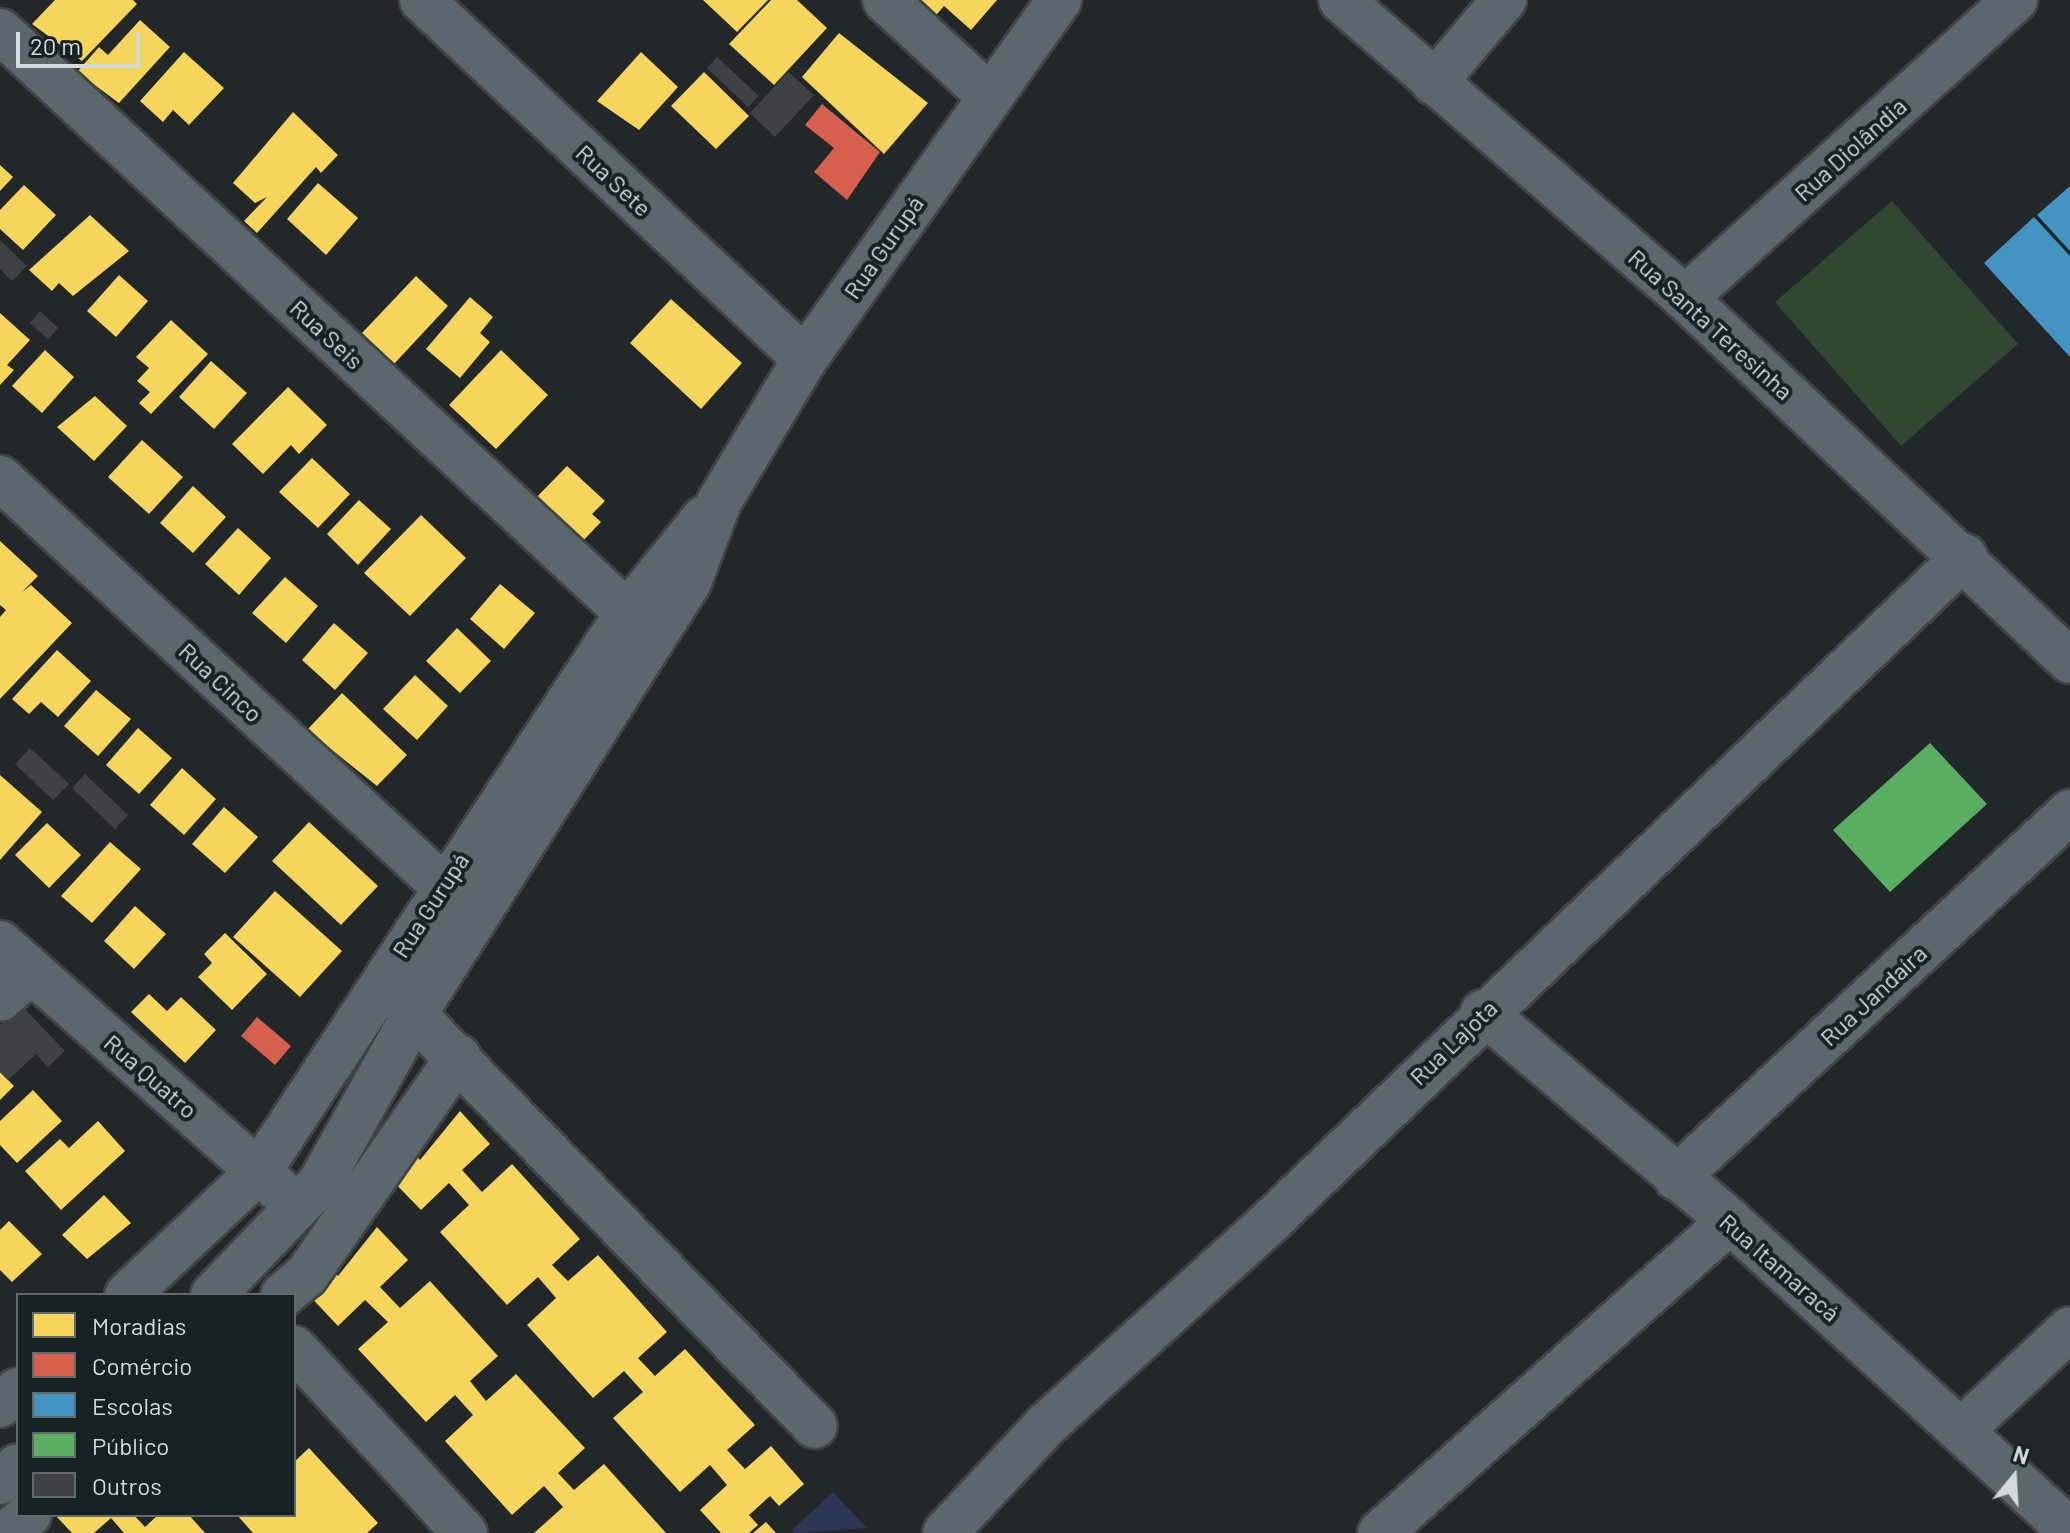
<!DOCTYPE html>
<html>
<head>
<meta charset="utf-8">
<style>
  body { margin:0 }
  #map { position:relative; width:2070px; height:1533px; overflow:hidden; background:#222829; font-family:Barlow,sans-serif }
  div>[style] { position:absolute }
  .green>* { inset:0; background:#324732 }
  .water>* { inset:0; background:#2e3655 }
  .homes>* { inset:0; background:#f6d55c }
  .shops>* { inset:0; background:#d6604d }
  .schools>* { inset:0; background:#4393c3 }
  .public>* { inset:0; background:#5aae61 }
  .building>* { inset:0; background:#3e4242 }
  .roads { filter:drop-shadow(2px 0 #3f4445) drop-shadow(-2px 0 #3f4445) drop-shadow(0 2px #3f4445) drop-shadow(0 -2px #3f4445) }
  .street>* { height:44px; margin:-22px; padding:0 22px; transform-origin:22px; border-radius:22px; background:#5b666d }
  span { translate:-50% -50%; white-space:nowrap; text-align:center; line-height:1.15; -webkit-text-stroke:8px #152122; paint-order:stroke }
  .street-label { font-size:24px; color:#d3dbdc }
  .legend { position:absolute; left:16px; top:1293px; width:280px; height:224px; box-sizing:border-box; background:#152122; border:2px solid #616b6c; margin:0; padding:10px 14px; list-style:none; font-size:24px; color:#d3dbdc }
  .legend li { display:flex; align-items:center; gap:16px; height:40px }
  .legend b { width:40px; border:2px solid #616b6c }
  .north { position:absolute; left:1974px; top:1437px; width:80px; height:80px; -webkit-text-stroke:6px #152122; paint-order:stroke; rotate:18deg; font-size:22px; font-weight:700; line-height:32px; text-align:center; color:#d3dbdc }
  .north::after { content:''; display:block; margin:auto; width:28px; height:36px; background:#d3dbdc; clip-path:polygon(50% 0,100% 100%,50% 72%,0 100%) }
  .scale { position:absolute; left:16px; top:32px; width:124px; height:36px; box-sizing:border-box; border:4px solid #d3dbdc; border-top:0; padding-left:10px; font-size:24px; line-height:28px; white-space:nowrap; color:#d3dbdc; -webkit-text-stroke:6px #152122; paint-order:stroke }
</style>
</head>
<body>
<div id="map">
  <div class="green">
    <div style="clip-path:polygon(1892px 201px,2018px 344px,1901px 446px,1775px 302px)"></div>
  </div>
  <div class="water">
    <div style="clip-path:polygon(833px 1492px,867px 1528px,794px 1533px,792px 1530px)"></div>
  </div>
  <div class="homes">
    <div style="clip-path:polygon(55px 0,133px 0,137px 4px,82px 61px,32px 24px)"></div>
    <div style="clip-path:polygon(703px 0,768px 0,737px 32px)"></div>
    <div style="clip-path:polygon(771px 0,797px 0,827px 28px,774px 85px,729px 44px)"></div>
    <div style="clip-path:polygon(907px 0,997px 0,971px 30px,944px 6px,931px 21px)"></div>
    <div style="clip-path:polygon(140px 20px,170px 47px,119px 103px,77px 72px,99px 47px,108px 55px)"></div>
    <div style="clip-path:polygon(839px 33px,928px 103px,884px 154px,802px 77px)"></div>
    <div style="clip-path:polygon(184px 52px,224px 88px,189px 125px,173px 110px,163px 122px,140px 101px)"></div>
    <div style="clip-path:polygon(641px 52px,678px 87px,639px 130px,597px 101px)"></div>
    <div style="clip-path:polygon(704px 72px,749px 116px,716px 149px,671px 106px)"></div>
    <div style="clip-path:polygon(293px 112px,338px 155px,321px 173px,316px 167px,257px 233px,244px 221px,267px 197px,255px 203px,233px 183px)"></div>
    <div style="clip-path:polygon(0 165px,13px 177px,0 191px)"></div>
    <div style="clip-path:polygon(318px 183px,358px 218px,326px 255px,287px 219px)"></div>
    <div style="clip-path:polygon(24px 185px,56px 215px,23px 250px,0 229px,0 210px)"></div>
    <div style="clip-path:polygon(90px 215px,129px 251px,73px 296px,59px 283px,52px 291px,29px 270px)"></div>
    <div style="clip-path:polygon(119px 275px,148px 301px,116px 337px,87px 311px)"></div>
    <div style="clip-path:polygon(416px 276px,448px 306px,394px 364px,362px 333px)"></div>
    <div style="clip-path:polygon(470px 297px,493px 317px,480px 333px,490px 342px,460px 378px,426px 349px)"></div>
    <div style="clip-path:polygon(671px 299px,742px 363px,701px 409px,630px 343px)"></div>
    <div style="clip-path:polygon(0 313px,30px 340px,7px 365px,14px 370px,0 385px)"></div>
    <div style="clip-path:polygon(171px 320px,208px 354px,151px 414px,139px 403px,150px 392px,137px 381px,149px 368px,136px 357px)"></div>
    <div style="clip-path:polygon(45px 350px,74px 377px,42px 413px,12px 386px)"></div>
    <div style="clip-path:polygon(501px 350px,548px 395px,496px 449px,449px 405px)"></div>
    <div style="clip-path:polygon(211px 361px,247px 393px,214px 429px,179px 397px)"></div>
    <div style="clip-path:polygon(288px 387px,327px 425px,299px 454px,291px 445px,263px 474px,232px 444px)"></div>
    <div style="clip-path:polygon(95px 396px,127px 426px,94px 461px,57px 427px)"></div>
    <div style="clip-path:polygon(142px 440px,183px 477px,149px 514px,108px 477px)"></div>
    <div style="clip-path:polygon(312px 458px,350px 494px,318px 528px,279px 492px)"></div>
    <div style="clip-path:polygon(567px 466px,605px 501px,592px 514px,601px 522px,577px 547px,530px 504px)"></div>
    <div style="clip-path:polygon(193px 486px,226px 517px,193px 553px,160px 523px)"></div>
    <div style="clip-path:polygon(359px 500px,391px 529px,358px 565px,327px 534px)"></div>
    <div style="clip-path:polygon(421px 515px,466px 558px,410px 616px,364px 573px)"></div>
    <div style="clip-path:polygon(238px 528px,271px 558px,239px 595px,205px 564px)"></div>
    <div style="clip-path:polygon(0 541px,38px 576px,22px 592px,31px 585px,72px 623px,0 699px,0 617px,6px 610px,0 605px)"></div>
    <div style="clip-path:polygon(285px 577px,318px 606px,286px 643px,252px 613px)"></div>
    <div style="clip-path:polygon(500px 584px,535px 613px,504px 649px,470px 619px)"></div>
    <div style="clip-path:polygon(334px 623px,368px 653px,335px 690px,302px 660px)"></div>
    <div style="clip-path:polygon(457px 628px,491px 661px,460px 693px,426px 661px)"></div>
    <div style="clip-path:polygon(57px 650px,91px 681px,58px 717px,41px 702px,29px 714px,12px 699px)"></div>
    <div style="clip-path:polygon(415px 675px,448px 706px,417px 740px,383px 709px)"></div>
    <div style="clip-path:polygon(96px 690px,131px 719px,98px 756px,64px 726px)"></div>
    <div style="clip-path:polygon(342px 693px,407px 755px,377px 786px,307px 730px)"></div>
    <div style="clip-path:polygon(138px 728px,172px 758px,139px 794px,106px 765px)"></div>
    <div style="clip-path:polygon(182px 768px,216px 799px,184px 835px,150px 805px)"></div>
    <div style="clip-path:polygon(0 775px,42px 812px,0 860px)"></div>
    <div style="clip-path:polygon(224px 807px,258px 837px,225px 873px,192px 844px)"></div>
    <div style="clip-path:polygon(309px 822px,378px 886px,341px 925px,272px 861px)"></div>
    <div style="clip-path:polygon(47px 823px,81px 855px,49px 888px,15px 855px)"></div>
    <div style="clip-path:polygon(110px 842px,141px 869px,92px 923px,61px 896px)"></div>
    <div style="clip-path:polygon(275px 891px,342px 951px,300px 997px,233px 937px)"></div>
    <div style="clip-path:polygon(135px 906px,166px 934px,134px 969px,104px 941px)"></div>
    <div style="clip-path:polygon(225px 933px,267px 974px,232px 1010px,198px 977px,212px 963px,204px 954px)"></div>
    <div style="clip-path:polygon(149px 994px,167px 1011px,181px 997px,216px 1030px,185px 1063px,131px 1012px)"></div>
    <div style="clip-path:polygon(0 1072px,14px 1086px,0 1100px)"></div>
    <div style="clip-path:polygon(33px 1090px,62px 1121px,17px 1163px,0 1145px,0 1121px)"></div>
    <div style="clip-path:polygon(460px 1111px,490px 1144px,462px 1170px,482px 1192px,512px 1164px,580px 1239px,552px 1265px,568px 1281px,598px 1255px,667px 1332px,638px 1358px,655px 1376px,685px 1349px,755px 1425px,727px 1450px,745px 1469px,771px 1446px,804px 1484px,779px 1506px,770px 1496px,749px 1515px,758px 1525px,749px 1533px,721px 1533px,700px 1510px,727px 1485px,710px 1465px,680px 1492px,613px 1418px,643px 1392px,624px 1371px,593px 1398px,527px 1325px,556px 1298px,538px 1277px,507px 1305px,440px 1232px,469px 1205px,449px 1183px,421px 1210px,387px 1175px,412px 1151px,420px 1160px)"></div>
    <div style="clip-path:polygon(98px 1121px,125px 1151px,61px 1210px,25px 1171px,60px 1139px,69px 1148px)"></div>
    <div style="clip-path:polygon(104px 1195px,131px 1223px,87px 1259px,62px 1235px)"></div>
    <div style="clip-path:polygon(9px 1221px,42px 1254px,12px 1282px,0 1270px,0 1230px)"></div>
    <div style="clip-path:polygon(377px 1227px,408px 1260px,380px 1287px,400px 1308px,430px 1281px,498px 1356px,470px 1381px,486px 1401px,516px 1374px,585px 1448px,558px 1473px,574px 1490px,604px 1464px,666px 1533px,534px 1533px,563px 1507px,544px 1486px,512px 1515px,445px 1441px,473px 1415px,455px 1395px,426px 1422px,358px 1349px,388px 1322px,365px 1300px,338px 1326px,305px 1291px,330px 1267px,338px 1276px)"></div>
    <div style="clip-path:polygon(309px 1448px,378px 1523px,367px 1533px,253px 1533px,237px 1515px,294px 1515px,294px 1462px)"></div>
    <div style="clip-path:polygon(55px 1515px,134px 1515px,145px 1527px,158px 1515px,189px 1515px,205px 1533px,124px 1533px,111px 1518px,94px 1533px,72px 1533px)"></div>
    <div style="clip-path:polygon(766px 1522px,776px 1533px,753px 1533px)"></div>
  </div>
  <div class="shops">
    <div style="clip-path:polygon(822px 104px,880px 152px,847px 200px,814px 172px,834px 148px,805px 125px)"></div>
    <div style="clip-path:polygon(257px 1017px,291px 1046px,275px 1065px,241px 1036px)"></div>
  </div>
  <div class="schools">
    <div style="clip-path:polygon(2070px 186px,2070px 251px,2037px 215px)"></div>
    <div style="clip-path:polygon(2034px 217px,2070px 256px,2070px 357px,1984px 263px)"></div>
  </div>
  <div class="public">
    <div style="clip-path:polygon(1930px 743px,1987px 804px,1890px 892px,1833px 830px)"></div>
  </div>
  <div class="building">
    <div style="clip-path:polygon(717px 57px,759px 96px,748px 107px,707px 68px)"></div>
    <div style="clip-path:polygon(788px 72px,814px 95px,775px 137px,750px 113px)"></div>
    <div style="clip-path:polygon(0 240px,27px 266px,12px 281px,0 269px)"></div>
    <div style="clip-path:polygon(40px 311px,58px 328px,48px 339px,30px 323px)"></div>
    <div style="clip-path:polygon(30px 748px,69px 784px,53px 800px,15px 764px)"></div>
    <div style="clip-path:polygon(85px 774px,128px 815px,115px 829px,72px 788px)"></div>
    <div style="clip-path:polygon(21px 1005px,65px 1051px,48px 1067px,36px 1054px,8px 1080px,0 1072px,0 1025px)"></div>
  </div>
  <div class="roads">
    <div class="street">
      <div style="left:422px;top:0;width:525px;rotate:43.15deg"></div>
      <div style="left:885px;top:0;width:140px;rotate:42.7deg"></div>
      <div style="left:1341px;top:0;width:455px;rotate:40.9deg"></div>
      <div style="left:1685px;top:298px;width:529px;rotate:43.32deg"></div>
      <div style="left:0;top:31px;width:885px;rotate:42.85deg"></div>
      <div style="left:1434px;top:83px;width:109px;rotate:-49.9deg"></div>
      <div style="left:1685px;top:298px;width:445px;rotate:-42.1deg"></div>
      <div style="left:0;top:478px;width:601px;rotate:42.64deg"></div>
      <div style="left:0;top:943px;width:371px;rotate:41.5deg"></div>
      <div style="left:394px;top:994px;width:603px;rotate:45.74deg"></div>
      <div style="left:0;top:999px;width:41px;rotate:-41.1deg"></div>
      <div style="left:1483px;top:1012px;width:324px;rotate:40.2deg"></div>
      <div style="left:1730px;top:1221px;width:459px;rotate:42.3deg"></div>
      <div style="left:1676px;top:1178px;width:538px;rotate:-42.89deg"></div>
      <div style="left:127px;top:1295px;width:183px;rotate:-43.2deg"></div>
      <div style="left:260px;top:1170px;width:668px;rotate:-56.6deg"></div>
      <div style="left:628px;top:612px;width:121px;rotate:-51deg"></div>
      <div style="left:213px;top:1295px;width:155px;rotate:-46.3deg"></div>
      <div style="left:320px;top:1183px;width:195px;rotate:-60.8deg"></div>
      <div style="left:415px;top:1013px;width:511px;rotate:-57.55deg"></div>
      <div style="left:689px;top:582px;width:85px;rotate:-69.4deg"></div>
      <div style="left:719px;top:502px;width:167px;rotate:-59deg"></div>
      <div style="left:805px;top:359px;width:440px;rotate:-54.7deg"></div>
      <div style="left:283px;top:1295px;width:30px;rotate:-40deg"></div>
      <div style="left:306px;top:1276px;width:267px;rotate:-55.2deg"></div>
      <div style="left:294px;top:1348px;width:252px;rotate:47.3deg"></div>
      <div style="left:0;top:1405px;width:23px;rotate:-40deg"></div>
      <div style="left:1963px;top:1429px;width:146px;rotate:-43.1deg"></div>
      <div style="left:0;top:1482px;width:24px;rotate:-42deg"></div>
      <div style="left:8px;top:1533px;width:28px;rotate:-41deg"></div>
      <div style="left:945px;top:1533px;width:148px;rotate:-46.9deg"></div>
      <div style="left:1046px;top:1425px;width:307px;rotate:-42.2deg"></div>
      <div style="left:1273px;top:1219px;width:958px;rotate:-43.77deg"></div>
      <div style="left:1380px;top:1533px;width:469px;rotate:-41.7deg"></div>
    </div>
  </div>
  <div class="street-label">
    <span style="left:1850px;top:149px;rotate:-42deg">Rua Diolândia</span>
    <span style="left:614px;top:180px;rotate:43deg">Rua Sete</span>
    <span style="left:883px;top:247px;rotate:-55deg">Rua Gurupá</span>
    <span style="left:1711px;top:324px;rotate:42deg">Rua Santa Teresinha</span>
    <span style="left:327px;top:334px;rotate:43deg">Rua Seis</span>
    <span style="left:221px;top:682px;rotate:43deg">Rua Cinco</span>
    <span style="left:430px;top:905px;rotate:-57deg">Rua Gurupá</span>
    <span style="left:1873px;top:995px;rotate:-43deg">Rua Jandaíra</span>
    <span style="left:1453px;top:1042px;rotate:-44deg">Rua Lajota</span>
    <span style="left:151px;top:1076px;rotate:41deg">Rua Quatro</span>
    <span style="left:1780px;top:1267px;rotate:41deg">Rua Itamaracá</span>
  </div>
  <ul class="legend">
  <li><b style="height:22px;background:#f6d55c"></b>Moradias</li>
  <li><b style="height:22px;background:#d6604d"></b>Comércio</li>
  <li><b style="height:22px;background:#4393c3"></b>Escolas</li>
  <li><b style="height:22px;background:#5aae61"></b>Público</li>
  <li><b style="height:22px;background:#3e4242"></b>Outros</li>
  </ul>
  <div class="north">N</div>
  <div class="scale">20 m</div>
</div>
</body>
</html>
